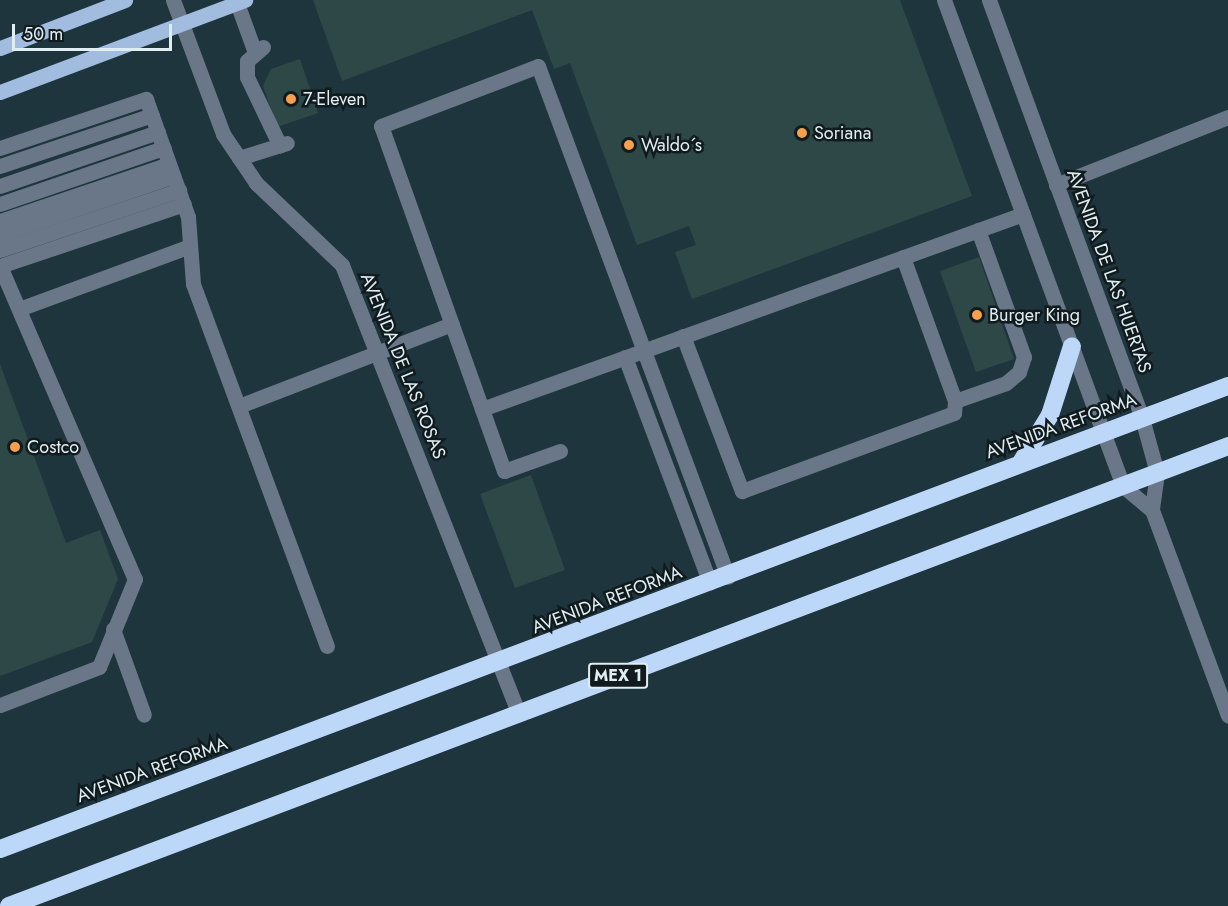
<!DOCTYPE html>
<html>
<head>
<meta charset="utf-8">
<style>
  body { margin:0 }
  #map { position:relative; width:1228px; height:906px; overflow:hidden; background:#1e353d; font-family:Jost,sans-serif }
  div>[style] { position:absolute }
  .building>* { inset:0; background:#2e4847 }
  .minor>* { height:15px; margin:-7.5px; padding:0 7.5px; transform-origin:7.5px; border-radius:7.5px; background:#6a7788 }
  .major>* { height:15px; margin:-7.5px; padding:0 7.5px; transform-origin:7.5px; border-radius:7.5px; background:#a1bcdf }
  .highway>* { height:18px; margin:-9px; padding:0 9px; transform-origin:9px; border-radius:9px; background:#bdd7f9 }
  .dots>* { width:16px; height:16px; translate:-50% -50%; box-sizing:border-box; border:3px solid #111b1e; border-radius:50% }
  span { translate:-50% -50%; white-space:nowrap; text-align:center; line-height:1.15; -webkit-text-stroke:5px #111b1e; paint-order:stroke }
  .shield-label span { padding:2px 4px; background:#111b1e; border:2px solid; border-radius:4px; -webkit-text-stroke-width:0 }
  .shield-label { font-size:16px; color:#e0eef3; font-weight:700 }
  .poi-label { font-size:18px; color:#e0eef3 }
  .left { translate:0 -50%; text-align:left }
  .street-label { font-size:18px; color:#e0eef3 }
  .scale { position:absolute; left:12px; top:24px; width:160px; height:27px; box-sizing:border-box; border:3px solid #e0eef3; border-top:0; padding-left:8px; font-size:18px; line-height:21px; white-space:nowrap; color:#e0eef3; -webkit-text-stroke:4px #111b1e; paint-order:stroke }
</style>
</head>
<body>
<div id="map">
  <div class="building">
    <div style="clip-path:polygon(313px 0,900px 0,972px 196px,692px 299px,675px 252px,696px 245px,689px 226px,637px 245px,570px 63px,554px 69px,532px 10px,342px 81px)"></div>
    <div style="clip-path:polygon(300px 59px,318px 113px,277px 127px,263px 86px,271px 69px)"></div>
    <div style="clip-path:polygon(979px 257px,1014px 359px,976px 372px,940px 271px)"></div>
    <div style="clip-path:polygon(0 364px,66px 543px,100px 530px,118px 579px,92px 642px,0 676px)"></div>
    <div style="clip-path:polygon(531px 475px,565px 570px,515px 588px,480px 494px)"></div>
  </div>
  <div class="minor">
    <div style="left:173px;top:0;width:143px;rotate:69.5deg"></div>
    <div style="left:223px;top:134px;width:59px;rotate:56deg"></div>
    <div style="left:256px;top:183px;width:119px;rotate:43.6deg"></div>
    <div style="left:342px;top:265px;width:483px;rotate:68.5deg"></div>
    <div style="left:944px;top:0;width:518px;rotate:69.78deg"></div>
    <div style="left:1123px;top:486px;width:38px;rotate:40deg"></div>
    <div style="left:989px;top:0;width:445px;rotate:69.9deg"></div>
    <div style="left:1142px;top:418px;width:57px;rotate:74.7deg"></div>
    <div style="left:1157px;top:473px;width:37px;rotate:98deg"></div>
    <div style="left:1152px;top:510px;width:219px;rotate:69.7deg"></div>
    <div style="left:237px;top:3px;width:50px;rotate:70.1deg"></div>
    <div style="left:263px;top:47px;width:21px;rotate:139deg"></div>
    <div style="left:247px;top:61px;width:16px;rotate:90deg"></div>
    <div style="left:247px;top:77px;width:76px;rotate:64.4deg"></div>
    <div style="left:0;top:148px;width:154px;rotate:-18.6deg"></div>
    <div style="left:146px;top:99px;width:125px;rotate:70.4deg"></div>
    <div style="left:188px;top:217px;width:67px;rotate:85.7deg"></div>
    <div style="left:193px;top:284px;width:386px;rotate:69.7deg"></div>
    <div style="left:239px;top:158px;width:50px;rotate:-17.4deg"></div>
    <div style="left:0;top:166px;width:160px;rotate:-18.5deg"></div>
    <div style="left:1056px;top:185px;width:185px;rotate:-21.6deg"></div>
    <div style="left:0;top:186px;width:167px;rotate:-18.9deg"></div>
    <div style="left:0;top:204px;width:173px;rotate:-18.9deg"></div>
    <div style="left:0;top:221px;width:178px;rotate:-18.6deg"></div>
    <div style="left:0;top:235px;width:183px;rotate:-18.8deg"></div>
    <div style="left:0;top:250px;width:189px;rotate:-18.5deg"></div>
    <div style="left:0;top:266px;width:341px;rotate:66.7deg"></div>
    <div style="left:135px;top:579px;width:95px;rotate:112.2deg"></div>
    <div style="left:99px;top:667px;width:106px;rotate:159deg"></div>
    <div style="left:0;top:266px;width:194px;rotate:-18.6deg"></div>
    <div style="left:19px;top:309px;width:182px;rotate:-20.2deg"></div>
    <div style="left:683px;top:336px;width:166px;rotate:69.2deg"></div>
    <div style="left:742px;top:491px;width:226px;rotate:-20.2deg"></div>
    <div style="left:954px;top:413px;width:12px;rotate:-85deg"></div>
    <div style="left:955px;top:401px;width:153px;rotate:-109.9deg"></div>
    <div style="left:625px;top:357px;width:241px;rotate:69.4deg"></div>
    <div style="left:955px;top:401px;width:54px;rotate:-19.4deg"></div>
    <div style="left:1006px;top:383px;width:17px;rotate:-40deg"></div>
    <div style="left:1019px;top:372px;width:16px;rotate:-72deg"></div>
    <div style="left:1024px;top:357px;width:135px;rotate:-109.9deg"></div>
    <div style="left:239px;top:406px;width:228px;rotate:-21.1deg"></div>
    <div style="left:482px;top:409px;width:575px;rotate:-19.82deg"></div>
    <div style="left:560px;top:451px;width:59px;rotate:160.3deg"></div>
    <div style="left:504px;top:471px;width:366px;rotate:-109.6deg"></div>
    <div style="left:381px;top:126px;width:168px;rotate:-20.9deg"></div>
    <div style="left:538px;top:66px;width:545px;rotate:69.6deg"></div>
    <div style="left:113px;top:629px;width:91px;rotate:70.2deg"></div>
  </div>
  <div class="major">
    <div style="left:0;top:48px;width:134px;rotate:-21deg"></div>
    <div style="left:0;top:92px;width:262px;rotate:-20.6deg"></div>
  </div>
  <div class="highway">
    <div style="left:1022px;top:461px;width:54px;rotate:-58.7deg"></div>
    <div style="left:1050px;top:415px;width:72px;rotate:-72.3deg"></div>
    <div style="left:0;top:849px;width:1312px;rotate:-20.66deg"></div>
    <div style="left:9px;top:906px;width:1303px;rotate:-20.67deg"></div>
  </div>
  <div class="dots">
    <div style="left:291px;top:99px;background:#f8a04b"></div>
    <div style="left:802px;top:133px;background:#f8a04b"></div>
    <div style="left:629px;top:145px;background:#f8a04b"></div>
    <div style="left:977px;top:315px;background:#f8a04b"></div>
    <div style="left:15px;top:447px;background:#f8a04b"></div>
  </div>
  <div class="shield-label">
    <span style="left:618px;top:676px">MEX 1</span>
  </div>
  <div class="poi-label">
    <span class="left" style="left:303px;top:99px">7-Eleven</span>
    <span class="left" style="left:814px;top:133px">Soriana</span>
    <span class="left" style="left:641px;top:145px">Waldo´s</span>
    <span class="left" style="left:989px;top:315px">Burger King</span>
    <span class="left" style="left:27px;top:447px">Costco</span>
  </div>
  <div class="street-label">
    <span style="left:1109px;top:271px;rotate:70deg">AVENIDA DE LAS HUERTAS</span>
    <span style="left:403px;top:366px;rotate:68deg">AVENIDA DE LAS ROSAS</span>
    <span style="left:1061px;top:426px;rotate:-20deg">AVENIDA REFORMA</span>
    <span style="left:607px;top:600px;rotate:-21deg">AVENIDA REFORMA</span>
    <span style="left:152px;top:770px;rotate:-20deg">AVENIDA REFORMA</span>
  </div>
  <div class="scale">50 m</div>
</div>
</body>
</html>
